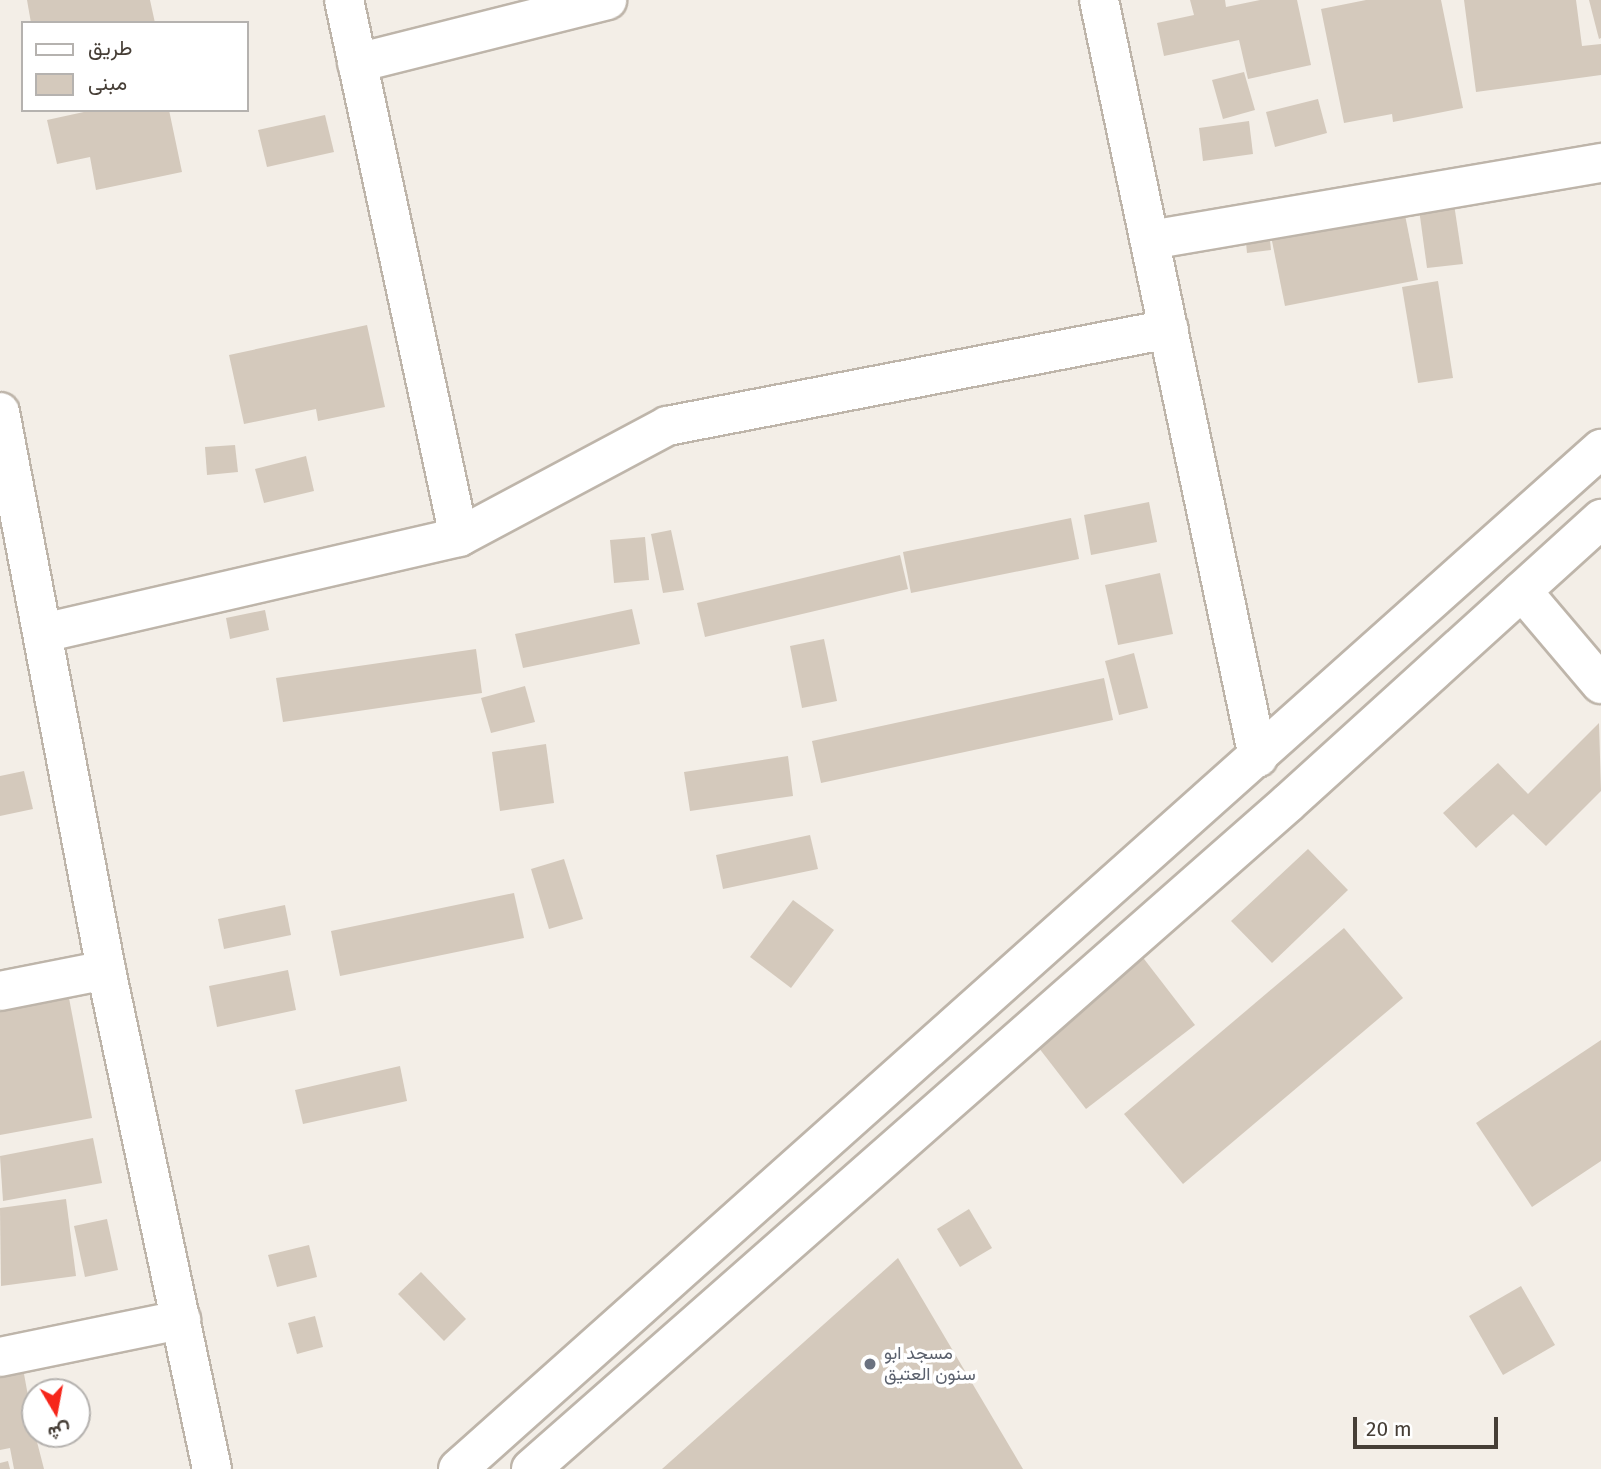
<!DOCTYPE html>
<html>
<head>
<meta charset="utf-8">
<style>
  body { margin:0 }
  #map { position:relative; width:1601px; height:1469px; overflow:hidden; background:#f3eee7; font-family:"Fira Sans",Vazirmatn,sans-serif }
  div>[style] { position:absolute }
  .building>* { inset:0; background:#d4c9bc }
  .roads { filter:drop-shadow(2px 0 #beb5aa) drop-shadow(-2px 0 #beb5aa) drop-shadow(0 2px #beb5aa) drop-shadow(0 -2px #beb5aa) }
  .minor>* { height:38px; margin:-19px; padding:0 19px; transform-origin:19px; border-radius:19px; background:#fff }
  .tertiary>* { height:38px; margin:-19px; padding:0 19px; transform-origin:19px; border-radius:19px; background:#fff }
  .dots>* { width:19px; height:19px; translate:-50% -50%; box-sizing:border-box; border:4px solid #fff; border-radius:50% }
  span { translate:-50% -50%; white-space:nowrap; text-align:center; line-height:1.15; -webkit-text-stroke:7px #fff; paint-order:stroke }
  .worship-label { font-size:18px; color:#5b616d }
  .left { translate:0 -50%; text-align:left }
  .legend { position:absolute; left:21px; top:21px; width:228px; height:91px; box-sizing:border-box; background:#fff; border:2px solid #b5b2af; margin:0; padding:9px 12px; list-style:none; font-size:21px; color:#463e36 }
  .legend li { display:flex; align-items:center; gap:14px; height:35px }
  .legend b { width:35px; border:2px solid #b5b2af }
  .north { position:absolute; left:21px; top:1378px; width:70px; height:70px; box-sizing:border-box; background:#fff; border:2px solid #b5b2af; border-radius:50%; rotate:170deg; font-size:19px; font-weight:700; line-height:28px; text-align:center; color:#463e36 }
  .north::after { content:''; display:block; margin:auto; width:24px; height:32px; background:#f6261b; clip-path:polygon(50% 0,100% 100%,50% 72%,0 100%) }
  .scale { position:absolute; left:1353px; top:1417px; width:145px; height:32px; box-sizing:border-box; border:4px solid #463e36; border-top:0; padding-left:9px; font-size:21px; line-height:24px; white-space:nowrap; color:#463e36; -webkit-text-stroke:5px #fff; paint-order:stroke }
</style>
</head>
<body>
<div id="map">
  <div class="building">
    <div style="clip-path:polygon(27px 0,150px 0,155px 23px,31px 23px)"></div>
    <div style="clip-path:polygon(1190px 0,1225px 0,1226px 7px,1260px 0,1297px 0,1311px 65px,1248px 79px,1239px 40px,1164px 56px,1157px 23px,1194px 15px)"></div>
    <div style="clip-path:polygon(1366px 0,1441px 0,1463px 108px,1393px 122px,1392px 114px,1344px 123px,1321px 9px)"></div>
    <div style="clip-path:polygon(1464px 0,1576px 0,1582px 46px,1601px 44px,1601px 75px,1476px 92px)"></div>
    <div style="clip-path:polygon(1589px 0,1601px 0,1601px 38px,1599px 39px)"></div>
    <div style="clip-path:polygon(1244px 72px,1255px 110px,1223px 119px,1212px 80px)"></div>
    <div style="clip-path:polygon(1318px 99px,1327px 133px,1275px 147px,1266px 112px)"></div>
    <div style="clip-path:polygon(93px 110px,169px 110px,182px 172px,96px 190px,90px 157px,57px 164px,47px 120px)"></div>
    <div style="clip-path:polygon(325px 115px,334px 152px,267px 167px,258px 130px)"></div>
    <div style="clip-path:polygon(1249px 121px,1253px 154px,1203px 161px,1199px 128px)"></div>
    <div style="clip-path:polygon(1454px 204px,1463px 264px,1427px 268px,1419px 209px)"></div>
    <div style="clip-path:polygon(1403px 205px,1418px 280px,1285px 306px,1270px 231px)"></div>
    <div style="clip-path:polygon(1268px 220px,1271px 250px,1247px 253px,1244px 222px)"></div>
    <div style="clip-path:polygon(1438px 281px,1453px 378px,1418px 383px,1402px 287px)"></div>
    <div style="clip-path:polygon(367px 325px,385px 407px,318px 421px,316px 409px,244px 424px,229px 355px)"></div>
    <div style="clip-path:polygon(235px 445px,238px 472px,207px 475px,205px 447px)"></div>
    <div style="clip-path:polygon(306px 456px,314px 491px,264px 503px,255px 469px)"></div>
    <div style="clip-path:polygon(1149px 502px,1157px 542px,1091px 555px,1084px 515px)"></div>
    <div style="clip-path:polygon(1071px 518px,1079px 559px,911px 593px,903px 552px)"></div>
    <div style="clip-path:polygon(671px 530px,684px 590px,663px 593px,651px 534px)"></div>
    <div style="clip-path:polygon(645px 537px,649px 580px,614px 583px,610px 540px)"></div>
    <div style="clip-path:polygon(900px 555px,908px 589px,705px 637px,697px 603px)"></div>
    <div style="clip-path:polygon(1160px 573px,1173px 634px,1118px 645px,1105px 585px)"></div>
    <div style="clip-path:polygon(632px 609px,640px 644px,523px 668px,515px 634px)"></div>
    <div style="clip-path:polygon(265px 610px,269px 630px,230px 639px,226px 618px)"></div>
    <div style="clip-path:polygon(824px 639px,837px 701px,802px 708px,790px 646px)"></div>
    <div style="clip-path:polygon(476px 649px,482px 693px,283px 722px,276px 678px)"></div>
    <div style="clip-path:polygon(1134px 653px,1148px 708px,1119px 715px,1105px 661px)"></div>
    <div style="clip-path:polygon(1104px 678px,1113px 720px,821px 783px,812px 741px)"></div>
    <div style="clip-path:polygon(525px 686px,535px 722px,491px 733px,481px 698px)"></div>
    <div style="clip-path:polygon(1599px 723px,1601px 791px,1546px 846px,1513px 814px,1476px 848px,1443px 813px,1498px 763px,1528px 794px)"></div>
    <div style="clip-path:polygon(546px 744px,554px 803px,500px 811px,492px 752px)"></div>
    <div style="clip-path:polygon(788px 756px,793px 796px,690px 811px,684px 772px)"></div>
    <div style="clip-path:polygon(24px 771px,33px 809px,0 816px,0 776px)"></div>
    <div style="clip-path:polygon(810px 835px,818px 869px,723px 889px,716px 855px)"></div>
    <div style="clip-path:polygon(1308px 849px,1348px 890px,1272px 963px,1231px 921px)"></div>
    <div style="clip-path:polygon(564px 859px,583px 919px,549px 929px,531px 869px)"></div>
    <div style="clip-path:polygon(514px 893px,524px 938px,340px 976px,331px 931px)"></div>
    <div style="clip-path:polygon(793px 900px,834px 930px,791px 988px,750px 957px)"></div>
    <div style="clip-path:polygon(285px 905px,291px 935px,224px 949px,218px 919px)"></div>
    <div style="clip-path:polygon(1344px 928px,1403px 998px,1183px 1184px,1124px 1114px)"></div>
    <div style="clip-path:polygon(1141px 955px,1195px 1025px,1086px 1109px,1032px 1039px)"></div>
    <div style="clip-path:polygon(288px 970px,296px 1010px,217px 1027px,209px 986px)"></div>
    <div style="clip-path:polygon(68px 993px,92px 1118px,0 1135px,0 1006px)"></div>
    <div style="clip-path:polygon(1601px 1040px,1601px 1161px,1532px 1207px,1476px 1123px)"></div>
    <div style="clip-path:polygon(400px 1066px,407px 1101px,303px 1124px,295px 1090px)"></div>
    <div style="clip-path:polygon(93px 1138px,102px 1183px,3px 1201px,0 1156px)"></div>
    <div style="clip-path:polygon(66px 1199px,76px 1276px,1px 1286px,0 1208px)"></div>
    <div style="clip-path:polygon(969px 1209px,992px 1248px,960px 1267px,937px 1229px)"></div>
    <div style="clip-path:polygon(107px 1219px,118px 1270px,85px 1277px,74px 1226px)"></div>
    <div style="clip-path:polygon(309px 1245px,317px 1277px,277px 1287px,268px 1255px)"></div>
    <div style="clip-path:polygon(898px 1258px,1023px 1469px,662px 1469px)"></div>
    <div style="clip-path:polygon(421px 1272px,466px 1319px,444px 1341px,398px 1294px)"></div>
    <div style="clip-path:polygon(1521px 1286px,1555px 1345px,1503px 1375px,1469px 1316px)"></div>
    <div style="clip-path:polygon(315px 1316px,323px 1347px,297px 1354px,288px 1323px)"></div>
    <div style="clip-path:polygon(22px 1363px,35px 1434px,44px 1469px,14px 1469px,10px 1448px,0 1450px,0 1368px)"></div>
    <div style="clip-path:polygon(8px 1461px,10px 1469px,0 1469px,0 1463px)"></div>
  </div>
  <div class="roads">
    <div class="minor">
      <div style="left:344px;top:0;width:549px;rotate:77.91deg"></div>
      <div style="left:1099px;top:0;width:774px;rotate:78.14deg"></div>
      <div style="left:357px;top:63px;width:258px;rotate:-14.1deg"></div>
      <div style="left:1150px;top:240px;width:458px;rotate:-9.7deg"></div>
      <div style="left:0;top:412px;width:568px;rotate:79.24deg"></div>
      <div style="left:106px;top:970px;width:510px;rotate:78.01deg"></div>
      <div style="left:1522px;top:591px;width:122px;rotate:49.7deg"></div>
      <div style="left:43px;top:633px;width:427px;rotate:-13deg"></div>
      <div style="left:459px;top:537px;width:236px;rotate:-28.1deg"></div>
      <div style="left:667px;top:426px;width:511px;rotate:-10.94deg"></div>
      <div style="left:0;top:991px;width:108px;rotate:-11.2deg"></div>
      <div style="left:0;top:1357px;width:185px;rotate:-11.6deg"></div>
    </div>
    <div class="tertiary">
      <div style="left:458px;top:1469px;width:1532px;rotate:-41.75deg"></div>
      <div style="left:531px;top:1469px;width:1008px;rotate:-41.34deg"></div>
      <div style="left:1288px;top:803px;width:423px;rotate:-42.2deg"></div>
    </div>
  </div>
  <div class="dots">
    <div style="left:870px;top:1364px;background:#6b7280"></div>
  </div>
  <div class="worship-label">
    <span class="left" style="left:884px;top:1364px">مسجد ابو<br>سنون العتيق</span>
  </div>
  <ul class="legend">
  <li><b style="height:9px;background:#fff"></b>طريق</li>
  <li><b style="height:19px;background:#d4c9bc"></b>مبنى</li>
  </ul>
  <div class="north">ش</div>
  <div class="scale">20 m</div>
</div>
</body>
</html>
